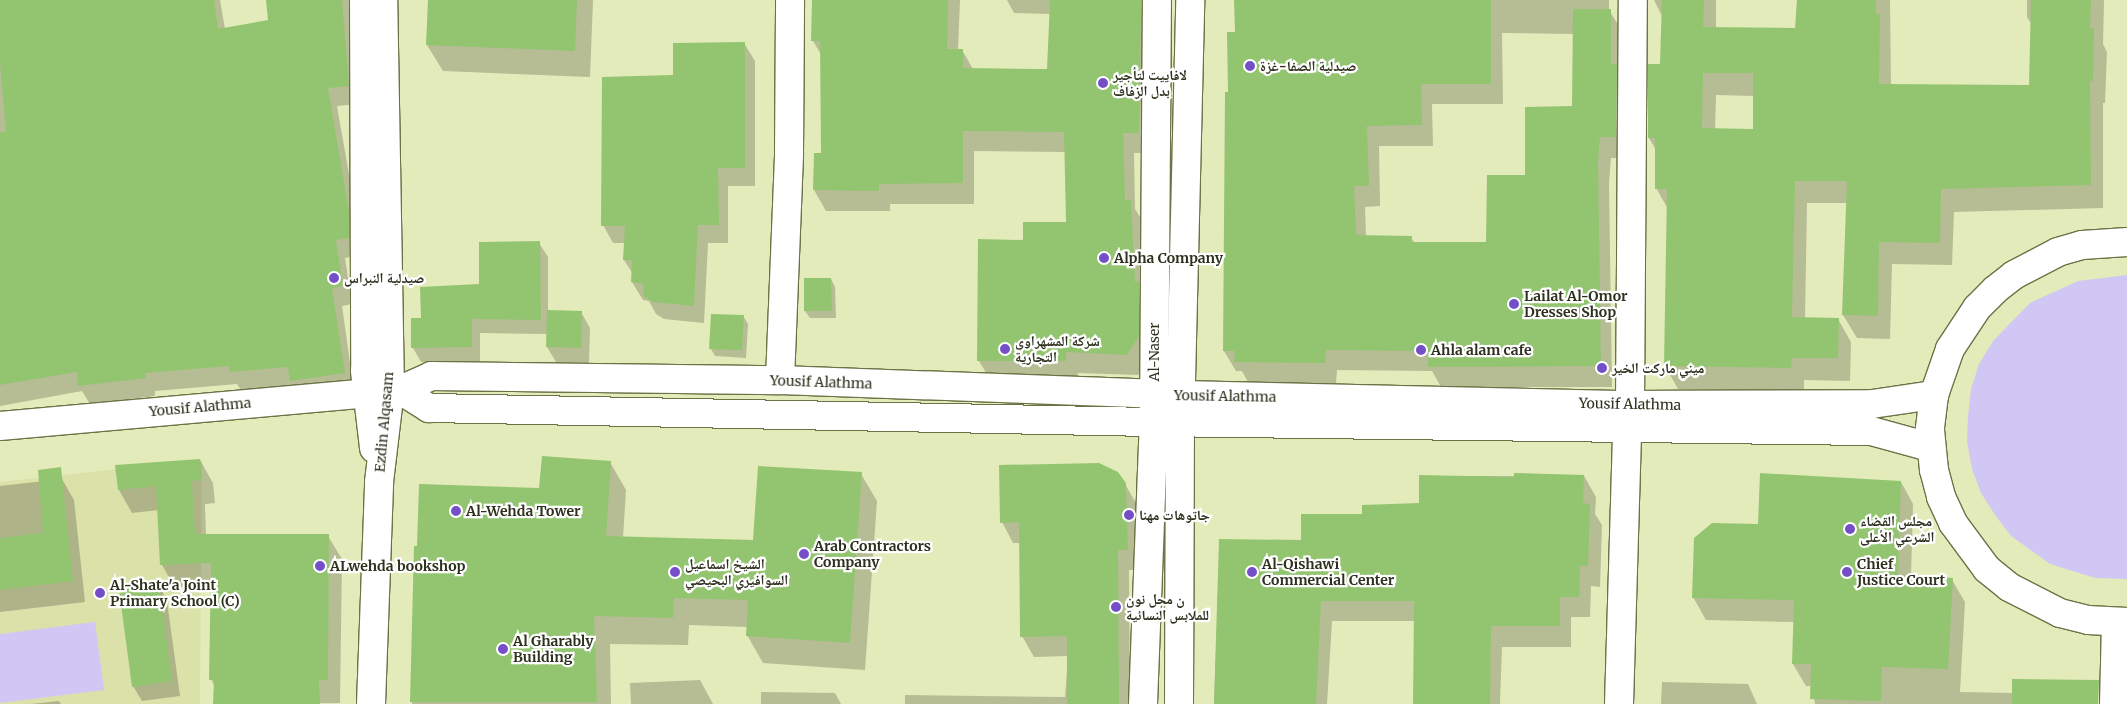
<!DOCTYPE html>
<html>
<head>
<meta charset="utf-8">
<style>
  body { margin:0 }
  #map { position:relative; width:2127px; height:704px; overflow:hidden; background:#e4ebba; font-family:Merriweather,"Noto Naskh Arabic",serif }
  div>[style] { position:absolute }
  .built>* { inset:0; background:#dae1a9 }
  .green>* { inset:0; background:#d0c7f5 }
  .shadow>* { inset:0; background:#0003 }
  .building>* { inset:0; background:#93c571 }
  .roads { filter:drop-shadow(1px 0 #6d7246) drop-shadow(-1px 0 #6d7246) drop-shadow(0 1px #6d7246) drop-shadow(0 -1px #6d7246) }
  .minor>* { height:28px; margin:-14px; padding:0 14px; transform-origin:14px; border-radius:14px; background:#fff }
  .major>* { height:28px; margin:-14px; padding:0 14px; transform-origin:14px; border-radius:14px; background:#fff }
  .dots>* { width:14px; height:14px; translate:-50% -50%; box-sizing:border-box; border:2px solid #fff; border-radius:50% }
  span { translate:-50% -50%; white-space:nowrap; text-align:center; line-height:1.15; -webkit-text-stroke:4.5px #fff; paint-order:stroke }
  .poi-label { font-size:14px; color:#2f311e; font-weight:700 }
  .left { translate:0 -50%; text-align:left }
  .street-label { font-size:14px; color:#2f311e }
</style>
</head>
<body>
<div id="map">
  <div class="built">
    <div style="clip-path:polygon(202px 460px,200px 704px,0 704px,0 482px)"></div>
  </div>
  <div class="green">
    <div style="clip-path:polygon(2127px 275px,2127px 579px,2095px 578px,2050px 564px,2011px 536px,1995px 515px,1981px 493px,1972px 469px,1967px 442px,1968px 416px,1971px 389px,1979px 364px,1993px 341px,2030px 303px,2078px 281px)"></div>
    <div style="clip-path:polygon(95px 622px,104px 690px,0 703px,0 634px)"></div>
  </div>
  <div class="shadow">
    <div style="clip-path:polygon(0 0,220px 0,225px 29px,270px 21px,267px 0,352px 0,358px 104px,337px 106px,359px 231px,359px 255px,345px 258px,352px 304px,342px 306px,354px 391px,301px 399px,294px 385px,241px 390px,237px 384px,155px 391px,155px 396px,90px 404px,82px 391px,0 406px)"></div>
    <div style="clip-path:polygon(429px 0,593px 0,590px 77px,443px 71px,427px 45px)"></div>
    <div style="clip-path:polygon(814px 0,960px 0,958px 50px,962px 50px,973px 69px,1048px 71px,1050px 14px,1014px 13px,1007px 0,1164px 0,1150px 153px,1134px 153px,1135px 209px,1143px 222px,1150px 357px,1138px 375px,1078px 373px,1078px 381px,991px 381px,979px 361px,1025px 241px,1068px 224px,1066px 152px,974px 151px,974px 204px,890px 204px,890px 211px,826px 211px,814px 190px,822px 154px,822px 56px,813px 41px)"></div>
    <div style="clip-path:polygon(evenodd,1235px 0,1609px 0,1609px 10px,1622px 31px,1628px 158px,1611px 158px,1609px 183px,1612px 387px,1441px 387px,1432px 371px,1337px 370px,1336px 384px,1248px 382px,1242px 371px,1236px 371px,1224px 351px,1229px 33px,1236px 33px,1235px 0,1502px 33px,1574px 34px,1573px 108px,1526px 176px,1488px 243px,1415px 244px,1411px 237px,1366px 236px,1365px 207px,1380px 206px,1379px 146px,1433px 146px,1432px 104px,1503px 104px,1502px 33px)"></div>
    <div style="clip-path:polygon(evenodd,1654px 0,1716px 0,1716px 28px,1796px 29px,1797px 0,1890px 0,1891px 86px,2030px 86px,2032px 25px,2027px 17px,2027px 0,2104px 0,2103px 44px,2107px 52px,2105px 103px,2103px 103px,2103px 208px,1954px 212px,1952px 265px,1892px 264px,1890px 339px,1857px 338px,1843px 315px,1848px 203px,1807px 203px,1805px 319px,1838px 319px,1851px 342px,1850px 381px,1804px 380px,1804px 390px,1678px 389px,1665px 366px,1668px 209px,1656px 188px,1656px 150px,1649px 138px,1661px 66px,1663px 18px,1654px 0,1716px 95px,1754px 96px,1754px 130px,1715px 130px,1716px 95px)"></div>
    <div style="clip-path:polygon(744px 43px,755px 61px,755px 186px,728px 186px,728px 243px,708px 243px,704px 323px,664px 319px,656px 314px,649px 301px,643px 300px,632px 282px,633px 274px,624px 260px,625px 243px,613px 243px,603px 225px,674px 76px)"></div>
    <div style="clip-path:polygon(539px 243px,548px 257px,548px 311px,581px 312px,590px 328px,589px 363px,556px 362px,547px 347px,548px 334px,480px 333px,480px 361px,421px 362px,413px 348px,422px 319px,481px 285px)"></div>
    <div style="clip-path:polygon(831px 279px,835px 287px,836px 318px,810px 318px,805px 311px)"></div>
    <div style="clip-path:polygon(743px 316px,748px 324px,746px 358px,715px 356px,711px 349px)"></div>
    <div style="clip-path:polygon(200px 460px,213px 483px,215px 503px,205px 504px,206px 535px,328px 536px,342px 559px,340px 703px,215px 704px,215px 687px,211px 679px,212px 586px,175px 588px,162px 565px,159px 510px,132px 513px,119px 490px)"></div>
    <div style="clip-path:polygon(610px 462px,626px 490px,623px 538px,754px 541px,861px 474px,877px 501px,865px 670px,763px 663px,747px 635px,748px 627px,689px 625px,688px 645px,610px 644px,611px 704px,412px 704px,418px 547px,541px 490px)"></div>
    <div style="clip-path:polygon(1421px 476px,1584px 476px,1596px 497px,1595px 514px,1602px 525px,1600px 587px,1591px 586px,1590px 617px,1571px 617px,1571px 647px,1502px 647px,1500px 704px,1414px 704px,1415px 621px,1332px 621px,1327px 704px,1214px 704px,1220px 540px,1302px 542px,1364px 515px,1420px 504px)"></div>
    <div style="clip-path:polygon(62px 479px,74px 500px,85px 602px,0 612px,0 486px)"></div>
    <div style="clip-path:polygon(1901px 482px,1913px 504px,1911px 577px,1952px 580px,1965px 602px,1960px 692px,2013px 693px,2094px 704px,1815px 704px,1812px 686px,1806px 686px,1793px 664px,1794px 622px,1706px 620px,1693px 597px,1760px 526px)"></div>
    <div style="clip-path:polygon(1125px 484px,1137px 505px,1140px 570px,1129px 570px,1130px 704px,905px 704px,905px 695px,1065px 697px,1068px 656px,1034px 657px,1022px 636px,1021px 543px,1013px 543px,1002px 522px)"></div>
    <div style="clip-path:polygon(159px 585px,167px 601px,180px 696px,142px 701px,133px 686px)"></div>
    <div style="clip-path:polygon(700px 680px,713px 704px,631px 704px,630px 683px)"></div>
    <div style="clip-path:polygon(1662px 682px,1748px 684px,1757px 704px,1661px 704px)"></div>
    <div style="clip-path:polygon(761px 692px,835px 693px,841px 704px,761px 704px)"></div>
    <div style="clip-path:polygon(59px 701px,61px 704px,31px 704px)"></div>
  </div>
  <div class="building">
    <div style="clip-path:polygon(0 0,214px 0,218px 29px,268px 20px,266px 0,342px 0,349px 86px,328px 88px,349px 212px,349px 238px,336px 240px,343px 286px,332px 288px,345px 373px,290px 381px,288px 367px,229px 372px,229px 366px,145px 373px,146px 378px,78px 386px,77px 372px,0 385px,0 132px,6px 132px,0 63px)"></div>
    <div style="clip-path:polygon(428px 0,577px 0,575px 51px,426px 45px)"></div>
    <div style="clip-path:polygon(812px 0,948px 0,947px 49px,963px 49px,963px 68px,1047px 69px,1050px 0,1141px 0,1139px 133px,1123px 133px,1125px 200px,1131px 200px,1135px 282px,1139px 281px,1139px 336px,1127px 355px,1066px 352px,1066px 361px,977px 361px,978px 239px,1023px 240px,1023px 222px,1066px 222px,1064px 132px,963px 131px,963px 183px,879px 184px,879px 191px,813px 190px,814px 153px,821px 153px,820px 41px,811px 41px)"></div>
    <div style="clip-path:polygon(1234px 0,1491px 0,1491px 84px,1421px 84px,1422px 125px,1367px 126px,1369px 186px,1354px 186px,1356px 235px,1412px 236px,1411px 242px,1486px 242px,1487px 175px,1525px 175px,1525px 107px,1572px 106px,1573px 9px,1611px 9px,1611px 64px,1617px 64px,1616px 137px,1600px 137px,1598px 162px,1601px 366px,1428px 367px,1428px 351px,1326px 350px,1325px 363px,1234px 362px,1235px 351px,1223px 351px,1225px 92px,1228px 92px,1227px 32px,1235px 32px)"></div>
    <div style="clip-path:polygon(evenodd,1662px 0,1704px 0,1703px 27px,1795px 28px,1797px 0,1876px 0,1876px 14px,1880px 14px,1879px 84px,2029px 85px,2031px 0,2091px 0,2090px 28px,2094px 28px,2093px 81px,2090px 81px,2091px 185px,1941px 189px,1940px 243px,1879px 242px,1878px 316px,1842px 315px,1847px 181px,1795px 181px,1792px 317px,1839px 318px,1838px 358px,1792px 358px,1791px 368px,1664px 366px,1667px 189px,1655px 189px,1655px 138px,1648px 138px,1648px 64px,1660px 64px,1662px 0,1703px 73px,1753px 73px,1753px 129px,1702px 128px,1703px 73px)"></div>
    <div style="clip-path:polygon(745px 42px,745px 168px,718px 168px,719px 225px,698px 225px,694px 306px,653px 302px,644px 296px,643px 284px,631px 282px,632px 260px,623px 260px,625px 226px,601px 226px,602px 77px,673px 75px,673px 43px)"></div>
    <div style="clip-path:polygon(540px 241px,541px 320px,472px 319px,472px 347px,411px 348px,411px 318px,421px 318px,420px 287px,479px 284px,479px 242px)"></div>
    <div style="clip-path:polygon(804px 278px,831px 278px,832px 311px,804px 311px)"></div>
    <div style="clip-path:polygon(547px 310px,582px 311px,581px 348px,546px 347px)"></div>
    <div style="clip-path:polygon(711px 314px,744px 315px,742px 350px,709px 349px)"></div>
    <div style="clip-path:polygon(542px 456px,611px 461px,606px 536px,753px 540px,758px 466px,862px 472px,850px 643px,746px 636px,748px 600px,674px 598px,673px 618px,594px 616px,597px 702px,410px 702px,414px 546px,417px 546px,419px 484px,539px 488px)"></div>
    <div style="clip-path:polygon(200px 459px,202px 480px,192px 481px,195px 534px,329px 534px,328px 680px,319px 680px,320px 704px,213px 704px,214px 680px,209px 680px,211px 563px,160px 565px,156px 486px,118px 490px,115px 465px)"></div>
    <div style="clip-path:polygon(1099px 463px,1118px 472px,1126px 483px,1128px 550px,1118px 550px,1119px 704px,1067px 704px,1067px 636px,1020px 637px,1019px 522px,1000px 523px,999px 465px)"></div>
    <div style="clip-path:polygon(61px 467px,73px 581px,0 590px,0 538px,43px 533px,38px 470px)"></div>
    <div style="clip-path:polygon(1514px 473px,1584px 475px,1583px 503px,1590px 504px,1588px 566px,1580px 566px,1579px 597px,1560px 597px,1560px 626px,1491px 626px,1490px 704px,1413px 704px,1414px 601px,1321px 601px,1316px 704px,1214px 704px,1219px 539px,1301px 540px,1301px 514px,1362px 514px,1362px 505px,1419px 503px,1419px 475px,1514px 477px)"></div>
    <div style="clip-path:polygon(1760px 473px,1901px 481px,1898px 575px,1953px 578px,1948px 669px,1882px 667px,1881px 701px,1810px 699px,1811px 664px,1792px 664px,1794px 600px,1692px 598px,1694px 538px,1712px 523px,1758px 524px)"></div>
    <div style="clip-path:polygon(159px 584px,172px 681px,132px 687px,119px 589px)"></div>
    <div style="clip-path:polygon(2012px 679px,2099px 680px,2098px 704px,2012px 704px)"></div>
  </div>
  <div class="roads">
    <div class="minor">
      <div style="left:2127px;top:242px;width:45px;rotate:176.2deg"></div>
      <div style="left:2082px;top:245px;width:25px;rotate:164deg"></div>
      <div style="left:2058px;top:252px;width:50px;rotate:152.4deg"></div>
      <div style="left:2014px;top:275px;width:24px;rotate:142deg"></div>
      <div style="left:1995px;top:290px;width:25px;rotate:135deg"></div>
      <div style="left:1977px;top:308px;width:49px;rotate:123.4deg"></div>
      <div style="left:1950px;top:349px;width:49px;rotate:109.2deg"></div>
      <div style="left:1934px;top:395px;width:35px;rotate:97deg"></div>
      <div style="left:1930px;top:430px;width:40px;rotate:84.3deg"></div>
      <div style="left:1934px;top:470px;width:28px;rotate:75deg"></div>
      <div style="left:1941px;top:497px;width:29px;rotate:65deg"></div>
      <div style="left:1953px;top:523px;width:57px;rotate:53.5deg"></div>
      <div style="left:1987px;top:569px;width:28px;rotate:39deg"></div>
      <div style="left:2009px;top:587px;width:57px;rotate:27deg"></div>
      <div style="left:2060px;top:613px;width:29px;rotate:14deg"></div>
      <div style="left:2088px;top:620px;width:39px;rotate:3deg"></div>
      <div style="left:780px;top:380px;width:227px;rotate:-87.7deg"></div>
      <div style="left:789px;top:153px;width:153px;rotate:-89.6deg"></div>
      <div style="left:400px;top:390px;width:34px;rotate:32deg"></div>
      <div style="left:429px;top:408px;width:725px;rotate:1.11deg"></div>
      <div style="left:1154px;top:422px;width:717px;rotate:0.72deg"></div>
      <div style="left:1871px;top:431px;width:61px;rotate:15.2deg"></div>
      <div style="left:0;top:426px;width:402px;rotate:-5.1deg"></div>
      <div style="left:400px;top:390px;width:34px;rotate:-24deg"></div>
      <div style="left:431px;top:376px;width:349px;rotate:0.7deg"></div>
      <div style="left:780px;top:380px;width:402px;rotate:2.1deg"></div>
      <div style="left:1182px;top:395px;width:448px;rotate:1.3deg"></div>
      <div style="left:1630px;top:405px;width:242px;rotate:-0.2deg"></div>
      <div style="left:1872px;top:404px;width:63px;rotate:-8.3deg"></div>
      <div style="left:1619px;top:704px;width:277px;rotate:-88.3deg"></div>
      <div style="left:1627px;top:427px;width:22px;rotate:-82deg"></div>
      <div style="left:1630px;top:405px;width:405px;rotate:-89.6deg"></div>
      <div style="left:2114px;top:704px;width:81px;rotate:-88.6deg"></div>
    </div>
    <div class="major">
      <div style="left:364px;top:0;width:371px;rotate:89.8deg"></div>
      <div style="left:365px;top:371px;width:78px;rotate:83.3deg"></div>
      <div style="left:371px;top:704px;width:222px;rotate:-87.9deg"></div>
      <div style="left:379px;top:482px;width:93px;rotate:-83.2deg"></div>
      <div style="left:390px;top:390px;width:390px;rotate:-91deg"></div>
      <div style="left:1143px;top:704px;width:282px;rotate:-87.8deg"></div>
      <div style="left:1154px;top:422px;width:422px;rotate:-89.6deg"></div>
      <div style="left:1179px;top:704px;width:282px;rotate:-89.8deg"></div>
      <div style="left:1180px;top:422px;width:422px;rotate:-88.6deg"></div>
    </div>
  </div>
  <div class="dots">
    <div style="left:1250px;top:66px;background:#754fc8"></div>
    <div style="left:1103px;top:83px;background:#754fc8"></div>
    <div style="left:1104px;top:258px;background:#754fc8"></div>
    <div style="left:334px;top:278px;background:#754fc8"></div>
    <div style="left:1514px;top:304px;background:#754fc8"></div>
    <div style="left:1005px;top:349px;background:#754fc8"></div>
    <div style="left:1421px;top:350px;background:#754fc8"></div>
    <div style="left:1602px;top:368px;background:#754fc8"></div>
    <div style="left:456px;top:511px;background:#754fc8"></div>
    <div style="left:1129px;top:515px;background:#754fc8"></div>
    <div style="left:1850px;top:529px;background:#754fc8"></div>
    <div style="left:804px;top:554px;background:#754fc8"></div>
    <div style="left:320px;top:566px;background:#754fc8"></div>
    <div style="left:675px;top:572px;background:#754fc8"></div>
    <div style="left:1252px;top:572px;background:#754fc8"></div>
    <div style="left:1847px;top:572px;background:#754fc8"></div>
    <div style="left:100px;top:593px;background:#754fc8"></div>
    <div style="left:1116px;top:607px;background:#754fc8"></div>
    <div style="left:503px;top:649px;background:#754fc8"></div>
  </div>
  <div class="poi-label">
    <span class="left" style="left:1260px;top:66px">صيدلية الصفا-غزة</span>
    <span class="left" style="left:1113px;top:83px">لافاييت لتأجير<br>بدل الزفاف</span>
    <span class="left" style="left:1114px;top:258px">Alpha Company</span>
    <span class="left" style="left:344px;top:278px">صيدلية النبراس</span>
    <span class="left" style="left:1524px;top:304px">Lailat Al-Omor<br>Dresses Shop</span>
    <span class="left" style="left:1015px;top:349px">شركة المشهراوي<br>التجارية</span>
    <span class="left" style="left:1431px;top:350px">Ahla alam cafe</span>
    <span class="left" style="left:1612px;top:368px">ميني ماركت الخير</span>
    <span class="left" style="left:466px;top:511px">Al-Wehda Tower</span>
    <span class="left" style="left:1139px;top:515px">جاتوهات مهنا</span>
    <span class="left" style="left:1860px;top:529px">مجلس القضاء<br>الشرعي الأعلى</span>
    <span class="left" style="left:814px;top:554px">Arab Contractors<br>Company</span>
    <span class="left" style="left:685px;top:572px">الشيخ اسماعيل<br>السوافيري البحيصي</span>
    <span class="left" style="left:1262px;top:572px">Al-Qishawi<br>Commercial Center</span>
    <span class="left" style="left:1857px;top:572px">Chief<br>Justice Court</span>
    <span class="left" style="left:330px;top:566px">ALwehda bookshop</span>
    <span class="left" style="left:110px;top:593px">Al-Shate'a Joint<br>Primary School (C)</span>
    <span class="left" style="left:1126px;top:607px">ن محل نون<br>للملابس النسائية</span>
    <span class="left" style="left:513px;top:649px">Al Gharably<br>Building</span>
  </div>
  <div class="street-label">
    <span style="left:1154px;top:352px;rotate:-90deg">Al-Naser</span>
    <span style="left:821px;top:382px;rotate:2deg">Yousif Alathma</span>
    <span style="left:1225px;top:396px;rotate:1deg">Yousif Alathma</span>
    <span style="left:1630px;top:404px;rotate:1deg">Yousif Alathma</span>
    <span style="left:200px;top:407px;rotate:-5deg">Yousif Alathma</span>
    <span style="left:384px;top:422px;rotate:-85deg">Ezdin Alqasam</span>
  </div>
</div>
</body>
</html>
